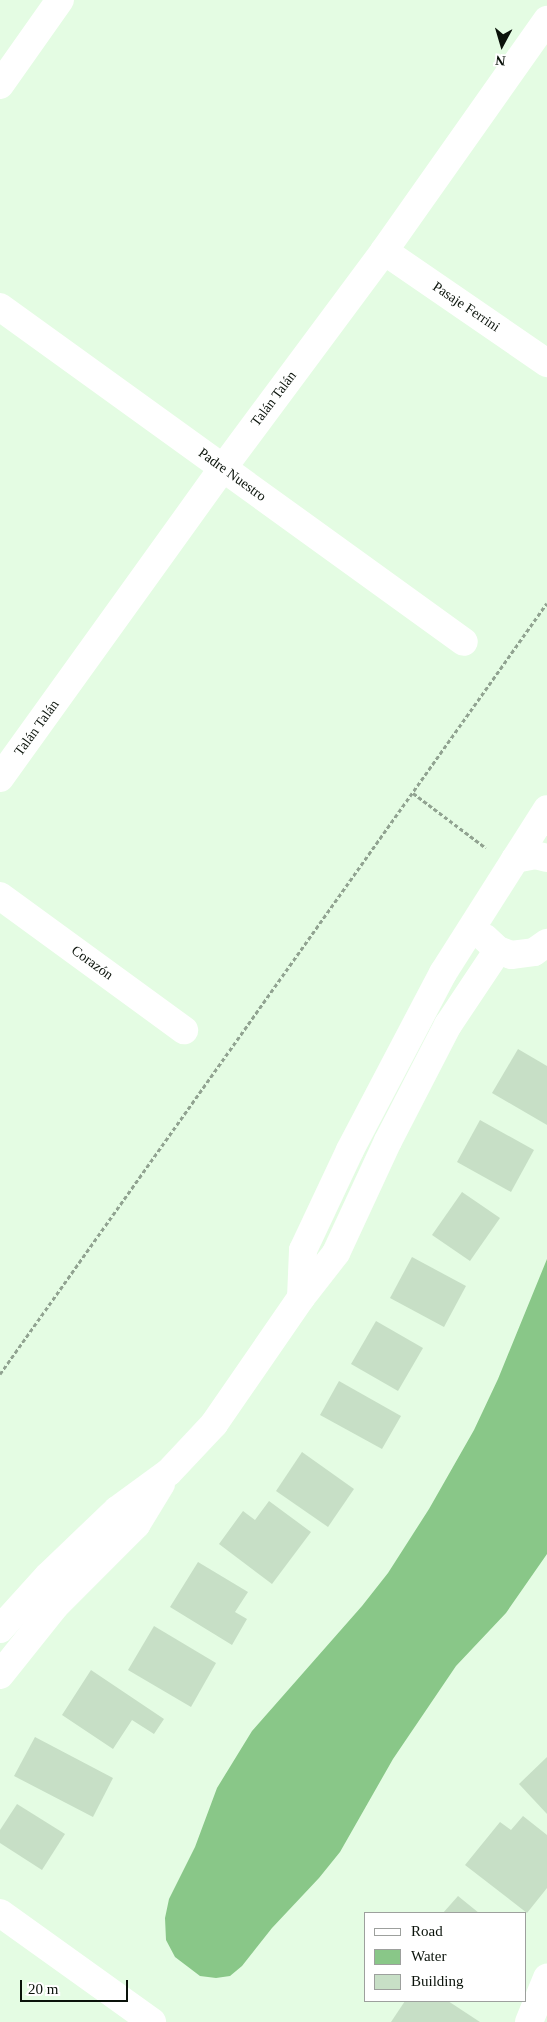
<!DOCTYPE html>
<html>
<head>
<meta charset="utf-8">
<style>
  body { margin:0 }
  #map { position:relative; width:547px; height:2022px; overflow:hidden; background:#e4fce3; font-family:"Times New Roman",serif }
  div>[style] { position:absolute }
  .water>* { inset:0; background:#89c788 }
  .building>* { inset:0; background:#c7dfc6 }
  .path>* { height:3px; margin-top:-1.5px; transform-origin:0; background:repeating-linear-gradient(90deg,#91a391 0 4px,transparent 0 6.5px) }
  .minor>* { height:28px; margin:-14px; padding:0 14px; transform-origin:14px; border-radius:14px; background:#fff }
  span { translate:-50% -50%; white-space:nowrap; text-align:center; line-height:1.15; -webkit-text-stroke:5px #fff; paint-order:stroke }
  .street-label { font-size:14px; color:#0a120a }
  .legend { position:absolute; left:364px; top:1912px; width:162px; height:90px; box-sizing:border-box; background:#fff; border:1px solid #9da09d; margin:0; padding:6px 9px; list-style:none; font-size:15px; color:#0a120a }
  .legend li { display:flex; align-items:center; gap:10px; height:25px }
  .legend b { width:25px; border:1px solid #9da09d }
  .north { position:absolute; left:477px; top:20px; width:50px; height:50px; -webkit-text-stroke:4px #fff; paint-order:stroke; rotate:186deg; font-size:14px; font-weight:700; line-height:20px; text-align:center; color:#0a120a }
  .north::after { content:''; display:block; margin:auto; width:18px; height:22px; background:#0a120a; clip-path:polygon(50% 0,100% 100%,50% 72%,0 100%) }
  .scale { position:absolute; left:20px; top:1980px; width:108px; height:22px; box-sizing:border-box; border:2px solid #0a120a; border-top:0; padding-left:6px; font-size:15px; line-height:18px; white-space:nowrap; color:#0a120a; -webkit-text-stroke:4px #fff; paint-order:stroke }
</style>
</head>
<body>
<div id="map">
  <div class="water">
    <div style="clip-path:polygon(547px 1259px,547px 1554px,506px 1613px,456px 1666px,393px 1759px,340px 1852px,319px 1878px,272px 1928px,242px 1966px,230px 1976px,216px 1978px,200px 1976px,175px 1957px,166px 1940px,165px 1918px,169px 1899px,195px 1847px,217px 1788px,252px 1731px,362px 1606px,388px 1573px,429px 1509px,474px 1430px,498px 1379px)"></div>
  </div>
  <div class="building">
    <div style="clip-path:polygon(518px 1049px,547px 1066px,547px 1125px,492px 1093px)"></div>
    <div style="clip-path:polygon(480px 1120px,534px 1150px,511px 1192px,457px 1162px)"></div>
    <div style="clip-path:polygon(462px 1192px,500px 1218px,470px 1261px,432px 1235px)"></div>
    <div style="clip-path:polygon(412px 1257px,466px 1286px,444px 1327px,390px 1298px)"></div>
    <div style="clip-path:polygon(376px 1321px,423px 1348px,398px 1391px,351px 1364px)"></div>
    <div style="clip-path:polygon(339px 1381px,401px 1416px,382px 1449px,320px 1415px)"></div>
    <div style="clip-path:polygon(302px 1452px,354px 1489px,328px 1527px,276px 1491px)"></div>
    <div style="clip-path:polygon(269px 1501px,311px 1532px,272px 1584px,219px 1544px,243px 1511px,255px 1520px)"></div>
    <div style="clip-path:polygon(198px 1562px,248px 1592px,235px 1612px,247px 1619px,232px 1645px,170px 1607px)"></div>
    <div style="clip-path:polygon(154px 1626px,216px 1663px,191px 1707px,128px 1670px)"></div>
    <div style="clip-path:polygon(91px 1670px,164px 1719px,154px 1734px,132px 1720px,113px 1749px,62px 1715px)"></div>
    <div style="clip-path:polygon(35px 1737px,113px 1778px,93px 1817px,14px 1776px)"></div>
    <div style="clip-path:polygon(547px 1757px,547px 1814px,519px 1784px)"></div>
    <div style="clip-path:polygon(17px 1804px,65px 1834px,42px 1870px,0 1843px,0 1830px)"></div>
    <div style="clip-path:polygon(523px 1816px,547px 1835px,547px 1888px,527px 1913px,465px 1865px,500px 1822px,511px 1830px)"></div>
    <div style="clip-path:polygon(458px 1896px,479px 1913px,443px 1913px)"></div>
    <div style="clip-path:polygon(405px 2001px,448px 2001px,480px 2022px,391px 2022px)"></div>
  </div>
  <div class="path">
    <div style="left:413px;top:793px;width:91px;rotate:37deg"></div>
    <div style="left:0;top:1374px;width:945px;rotate:-54.65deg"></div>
  </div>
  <div class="minor">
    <div style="left:0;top:85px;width:104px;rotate:-54.8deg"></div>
    <div style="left:384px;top:251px;width:198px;rotate:34.5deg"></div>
    <div style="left:0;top:307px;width:572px;rotate:35.83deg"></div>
    <div style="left:0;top:778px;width:382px;rotate:-54.3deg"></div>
    <div style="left:223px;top:468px;width:270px;rotate:-53.4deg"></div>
    <div style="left:384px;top:251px;width:283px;rotate:-54.8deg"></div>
    <div style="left:515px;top:859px;width:20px;rotate:-11deg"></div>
    <div style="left:535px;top:855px;width:12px;rotate:14deg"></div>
    <div style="left:0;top:896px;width:228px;rotate:36.1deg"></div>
    <div style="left:485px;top:938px;width:18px;rotate:43deg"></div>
    <div style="left:498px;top:950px;width:14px;rotate:21deg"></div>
    <div style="left:511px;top:955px;width:23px;rotate:-7deg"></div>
    <div style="left:534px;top:952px;width:16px;rotate:-35deg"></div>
    <div style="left:301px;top:1298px;width:48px;rotate:-87.6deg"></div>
    <div style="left:303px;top:1250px;width:110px;rotate:-64.8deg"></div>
    <div style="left:350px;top:1150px;width:200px;rotate:-62.3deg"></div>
    <div style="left:443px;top:973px;width:194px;rotate:-57.6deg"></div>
    <div style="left:0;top:1629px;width:72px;rotate:-47.8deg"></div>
    <div style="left:48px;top:1576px;width:95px;rotate:-43.7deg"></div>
    <div style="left:117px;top:1510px;width:64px;rotate:-36.2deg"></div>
    <div style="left:169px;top:1472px;width:66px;rotate:-46.8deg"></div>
    <div style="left:214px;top:1424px;width:153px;rotate:-55.4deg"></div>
    <div style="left:301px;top:1298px;width:57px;rotate:-52.1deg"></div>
    <div style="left:336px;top:1253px;width:123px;rotate:-65.1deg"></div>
    <div style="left:388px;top:1141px;width:131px;rotate:-62.7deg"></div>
    <div style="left:448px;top:1025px;width:90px;rotate:-56.3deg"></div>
    <div style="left:0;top:1675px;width:88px;rotate:-51.4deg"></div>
    <div style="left:55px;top:1606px;width:115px;rotate:-45deg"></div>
    <div style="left:136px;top:1525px;width:48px;rotate:-58.6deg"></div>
    <div style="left:0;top:1913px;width:187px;rotate:35.6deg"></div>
    <div style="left:529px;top:2022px;width:48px;rotate:-67.8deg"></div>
  </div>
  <div class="street-label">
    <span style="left:466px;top:307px;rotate:34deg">Pasaje Ferrini</span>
    <span style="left:274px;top:399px;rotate:-53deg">Talán Talán</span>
    <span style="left:232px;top:475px;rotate:36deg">Padre Nuestro</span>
    <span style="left:37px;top:728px;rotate:-54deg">Talán Talán</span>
    <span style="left:92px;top:963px;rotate:36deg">Corazón</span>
  </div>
  <ul class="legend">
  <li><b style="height:6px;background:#fff"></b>Road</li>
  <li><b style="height:14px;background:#89c788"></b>Water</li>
  <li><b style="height:14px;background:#c7dfc6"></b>Building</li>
  </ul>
  <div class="north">N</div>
  <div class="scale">20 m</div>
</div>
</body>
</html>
